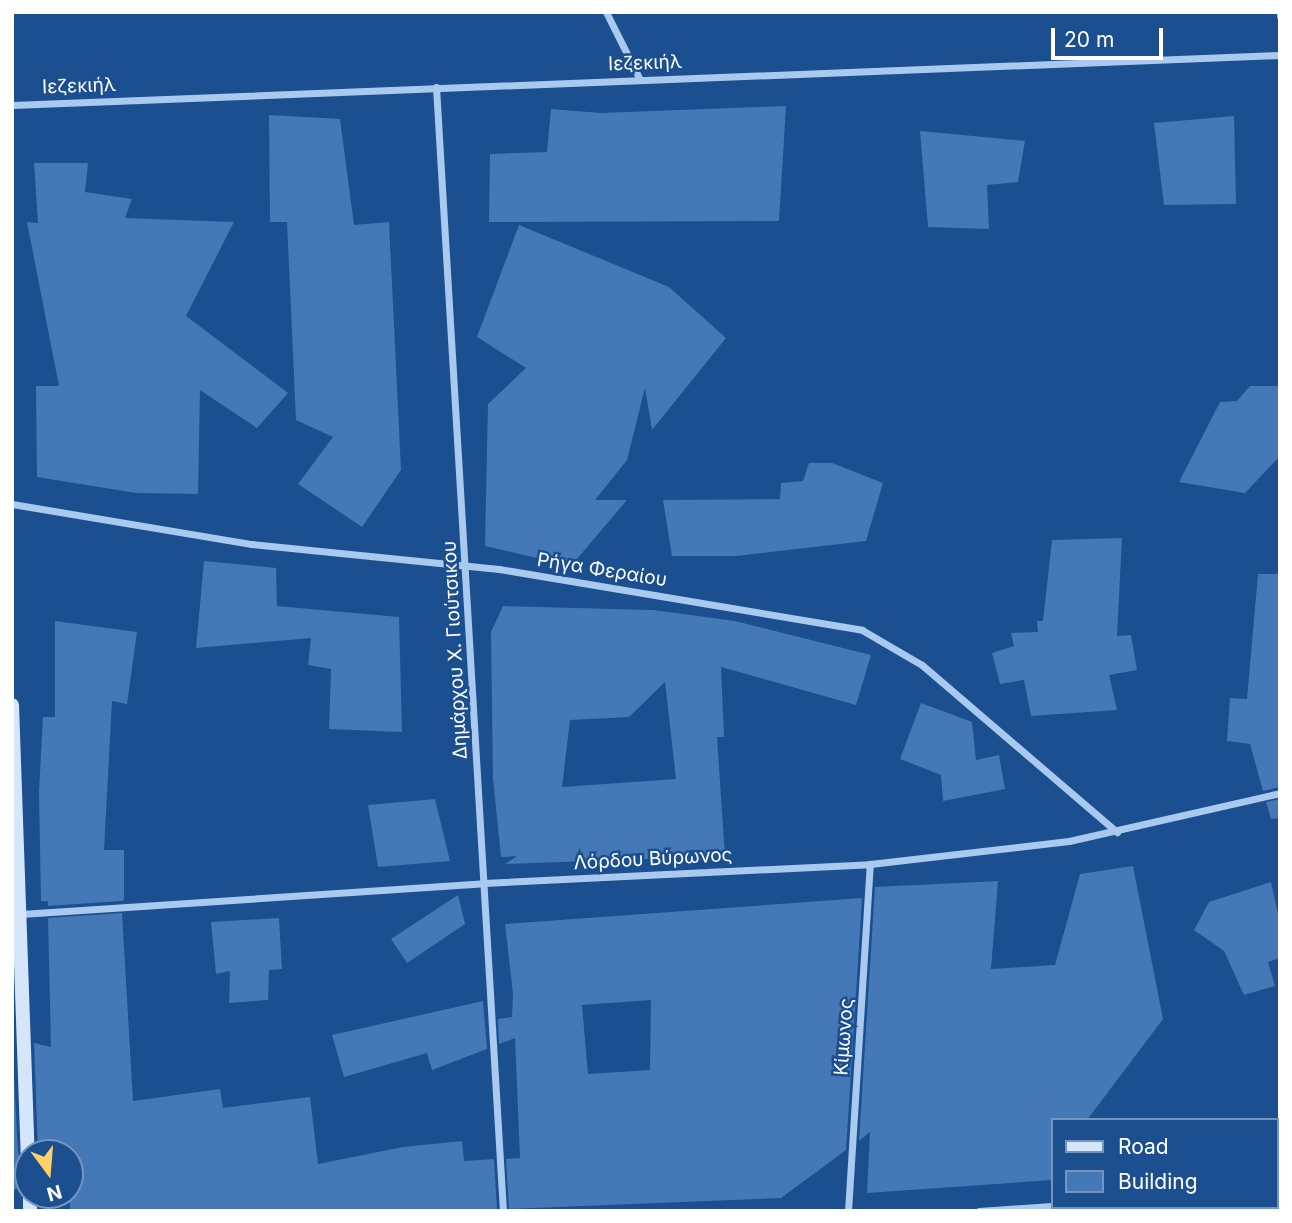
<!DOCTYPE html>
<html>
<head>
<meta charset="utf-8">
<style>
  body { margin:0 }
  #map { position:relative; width:1292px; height:1223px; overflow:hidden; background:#1b4f8f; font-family:Inter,sans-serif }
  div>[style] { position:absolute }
  .building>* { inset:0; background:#4478b7 }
  .street>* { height:7px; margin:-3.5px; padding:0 3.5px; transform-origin:3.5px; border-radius:3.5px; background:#a9c9ee }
  .secondary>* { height:14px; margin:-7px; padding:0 7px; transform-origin:7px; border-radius:7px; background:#d6e6fa }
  span { translate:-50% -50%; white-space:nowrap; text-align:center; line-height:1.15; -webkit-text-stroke:5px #1b4f8f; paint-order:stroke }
  .street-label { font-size:19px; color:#fff }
  .frame { position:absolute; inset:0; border:14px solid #fff; pointer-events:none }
  .legend { position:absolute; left:1051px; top:1118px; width:228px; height:91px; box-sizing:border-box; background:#1b4f8f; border:2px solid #7695bc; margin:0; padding:9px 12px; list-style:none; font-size:21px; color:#fff }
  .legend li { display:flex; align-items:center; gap:14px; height:35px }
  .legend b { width:35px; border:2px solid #7695bc }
  .north { position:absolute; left:14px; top:1139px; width:70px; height:70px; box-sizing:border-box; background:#1b4f8f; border:2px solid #7695bc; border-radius:50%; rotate:164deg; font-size:19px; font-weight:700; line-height:28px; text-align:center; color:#fff }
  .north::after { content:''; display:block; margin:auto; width:24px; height:32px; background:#ffd166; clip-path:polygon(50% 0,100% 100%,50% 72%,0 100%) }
  .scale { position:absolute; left:1051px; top:28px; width:112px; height:32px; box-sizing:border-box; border:4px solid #fff; border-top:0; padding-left:9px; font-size:21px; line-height:24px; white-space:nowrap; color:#fff; -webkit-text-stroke:5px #1b4f8f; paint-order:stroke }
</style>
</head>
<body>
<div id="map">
  <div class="building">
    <div style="clip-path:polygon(786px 106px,779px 221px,489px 222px,490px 154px,547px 152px,551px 109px,601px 113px)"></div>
    <div style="clip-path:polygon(269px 115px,340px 119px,354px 225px,389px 222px,401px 470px,362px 527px,298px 484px,333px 437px,296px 420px,287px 222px,270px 222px)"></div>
    <div style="clip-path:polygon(1234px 116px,1236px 204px,1164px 205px,1154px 123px)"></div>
    <div style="clip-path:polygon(920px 131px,1025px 141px,1018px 182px,987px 185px,989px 229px,928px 227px)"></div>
    <div style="clip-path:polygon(34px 163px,88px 163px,85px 192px,132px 199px,125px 218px,234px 222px,186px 316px,288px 393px,257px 428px,200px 390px,198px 494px,136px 493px,37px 477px,36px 386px,59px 386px,27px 222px,38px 223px)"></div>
    <div style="clip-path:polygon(519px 225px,669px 287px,726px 338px,652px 430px,645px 388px,627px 460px,595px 500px,627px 500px,571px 566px,485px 546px,488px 404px,526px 368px,477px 337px)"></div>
    <div style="clip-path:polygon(1250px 386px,1280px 386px,1280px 456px,1245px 493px,1179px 482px,1220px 402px,1237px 401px)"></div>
    <div style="clip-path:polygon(809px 463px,832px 463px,883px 483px,866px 541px,737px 556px,672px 556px,663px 500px,780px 499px,781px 483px,803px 481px)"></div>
    <div style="clip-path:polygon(1122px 538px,1117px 636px,1131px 635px,1137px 670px,1109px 675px,1117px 710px,1031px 716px,1024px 680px,1000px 684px,992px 653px,1014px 646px,1011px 633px,1038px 632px,1037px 621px,1043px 621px,1052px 540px)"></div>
    <div style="clip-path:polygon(204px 561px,276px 568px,277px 606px,399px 617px,402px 732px,329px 729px,331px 669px,308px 665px,311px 638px,196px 648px)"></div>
    <div style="clip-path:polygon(1258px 574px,1280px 574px,1280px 787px,1263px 791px,1250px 744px,1227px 741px,1230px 698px,1247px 699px)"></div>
    <div style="clip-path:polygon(evenodd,503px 606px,653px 610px,735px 621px,871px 655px,856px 705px,721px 667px,724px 737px,717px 737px,725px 856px,505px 864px,517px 856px,501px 857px,493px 779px,491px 632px,503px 606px,665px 682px,676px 779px,562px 787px,570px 720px,629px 717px,665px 682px)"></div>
    <div style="clip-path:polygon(55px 621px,137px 632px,127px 704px,112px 701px,104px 850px,124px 850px,124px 900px,121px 901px,48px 906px,48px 901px,41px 901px,39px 792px,43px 717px,55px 717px)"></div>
    <div style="clip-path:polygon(921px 703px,972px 722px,976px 760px,999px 755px,1005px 789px,943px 801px,941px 775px,900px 759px)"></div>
    <div style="clip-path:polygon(435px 799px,450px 861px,378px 867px,368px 805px)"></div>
    <div style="clip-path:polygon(1280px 799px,1280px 818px,1271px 819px,1266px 802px)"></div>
    <div style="clip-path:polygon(1133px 866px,1163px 1019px,1087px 1120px,1052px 1120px,1052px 1180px,867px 1193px,870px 1132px,859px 1141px,875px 887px,998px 881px,991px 969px,1055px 965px,1080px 874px)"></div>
    <div style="clip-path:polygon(1271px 882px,1280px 923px,1280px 958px,1268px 962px,1275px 986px,1244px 995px,1224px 951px,1194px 930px,1209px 902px)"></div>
    <div style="clip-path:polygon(458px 895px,465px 924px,407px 963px,391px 939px)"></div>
    <div style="clip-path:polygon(evenodd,862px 898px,846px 1150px,781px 1198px,509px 1209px,506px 1159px,520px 1158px,515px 1038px,499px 1044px,498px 1019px,512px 1017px,513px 994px,505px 924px,862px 898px,651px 1000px,650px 1070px,588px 1074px,582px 1005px,651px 1000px)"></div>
    <div style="clip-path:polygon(122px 913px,133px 1101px,220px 1089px,223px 1108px,310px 1097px,318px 1164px,403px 1147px,462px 1141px,464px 1161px,494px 1159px,497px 1209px,70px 1211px,70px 1153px,38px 1153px,34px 1043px,51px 1047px,48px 918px)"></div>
    <div style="clip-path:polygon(279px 918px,282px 969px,269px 970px,268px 1000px,229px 1003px,230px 971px,216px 974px,211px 922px)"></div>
    <div style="clip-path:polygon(483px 1001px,487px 1049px,432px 1070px,427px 1053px,344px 1077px,332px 1035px)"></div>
    <div style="clip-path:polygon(12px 1039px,18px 1153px,28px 1163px,28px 1186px,12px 1190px)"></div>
  </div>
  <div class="street">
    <div style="left:606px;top:12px;width:74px;rotate:63.4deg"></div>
    <div style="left:1280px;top:12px;width:4px;rotate:90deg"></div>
    <div style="left:436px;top:87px;width:1126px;rotate:86.59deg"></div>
    <div style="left:12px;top:105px;width:1269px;rotate:-2.26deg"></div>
    <div style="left:12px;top:504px;width:243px;rotate:9.5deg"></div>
    <div style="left:252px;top:544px;width:248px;rotate:5.8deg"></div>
    <div style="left:499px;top:569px;width:368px;rotate:9.5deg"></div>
    <div style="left:862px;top:630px;width:69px;rotate:30.3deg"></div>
    <div style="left:922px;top:665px;width:257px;rotate:40.6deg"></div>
    <div style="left:21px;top:914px;width:464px;rotate:-3.8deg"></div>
    <div style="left:484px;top:883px;width:386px;rotate:-2.8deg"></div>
    <div style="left:870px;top:864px;width:200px;rotate:-6.6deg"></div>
    <div style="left:1069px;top:841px;width:216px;rotate:-12.8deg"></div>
    <div style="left:1276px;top:1189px;width:4px"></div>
    <div style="left:848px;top:1211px;width:348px;rotate:-86.4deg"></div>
    <div style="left:979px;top:1211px;width:73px;rotate:-3.9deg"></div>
    <div style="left:1152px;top:1211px;width:4px;rotate:-90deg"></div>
  </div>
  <div class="secondary">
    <div style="left:12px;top:705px;width:448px;rotate:88deg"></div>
    <div style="left:30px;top:1195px;width:16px;rotate:90deg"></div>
  </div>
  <div class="street-label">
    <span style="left:645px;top:63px;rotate:-2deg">Ιεζεκιήλ</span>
    <span style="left:79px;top:86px;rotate:-2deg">Ιεζεκιήλ</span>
    <span style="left:602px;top:570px;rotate:9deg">Ρήγα Φεραίου</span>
    <span style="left:455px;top:650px;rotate:-93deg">Δημάρχου Χ. Γιούτσικου</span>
    <span style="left:653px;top:859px;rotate:-3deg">Λόρδου Βύρωνος</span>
    <span style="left:844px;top:1037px;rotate:-86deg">Κίμωνος</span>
  </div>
  <div class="frame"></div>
  <ul class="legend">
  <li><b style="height:9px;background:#d6e6fa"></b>Road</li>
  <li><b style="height:19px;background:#4478b7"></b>Building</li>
  </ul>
  <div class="north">N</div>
  <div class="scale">20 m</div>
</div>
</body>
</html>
